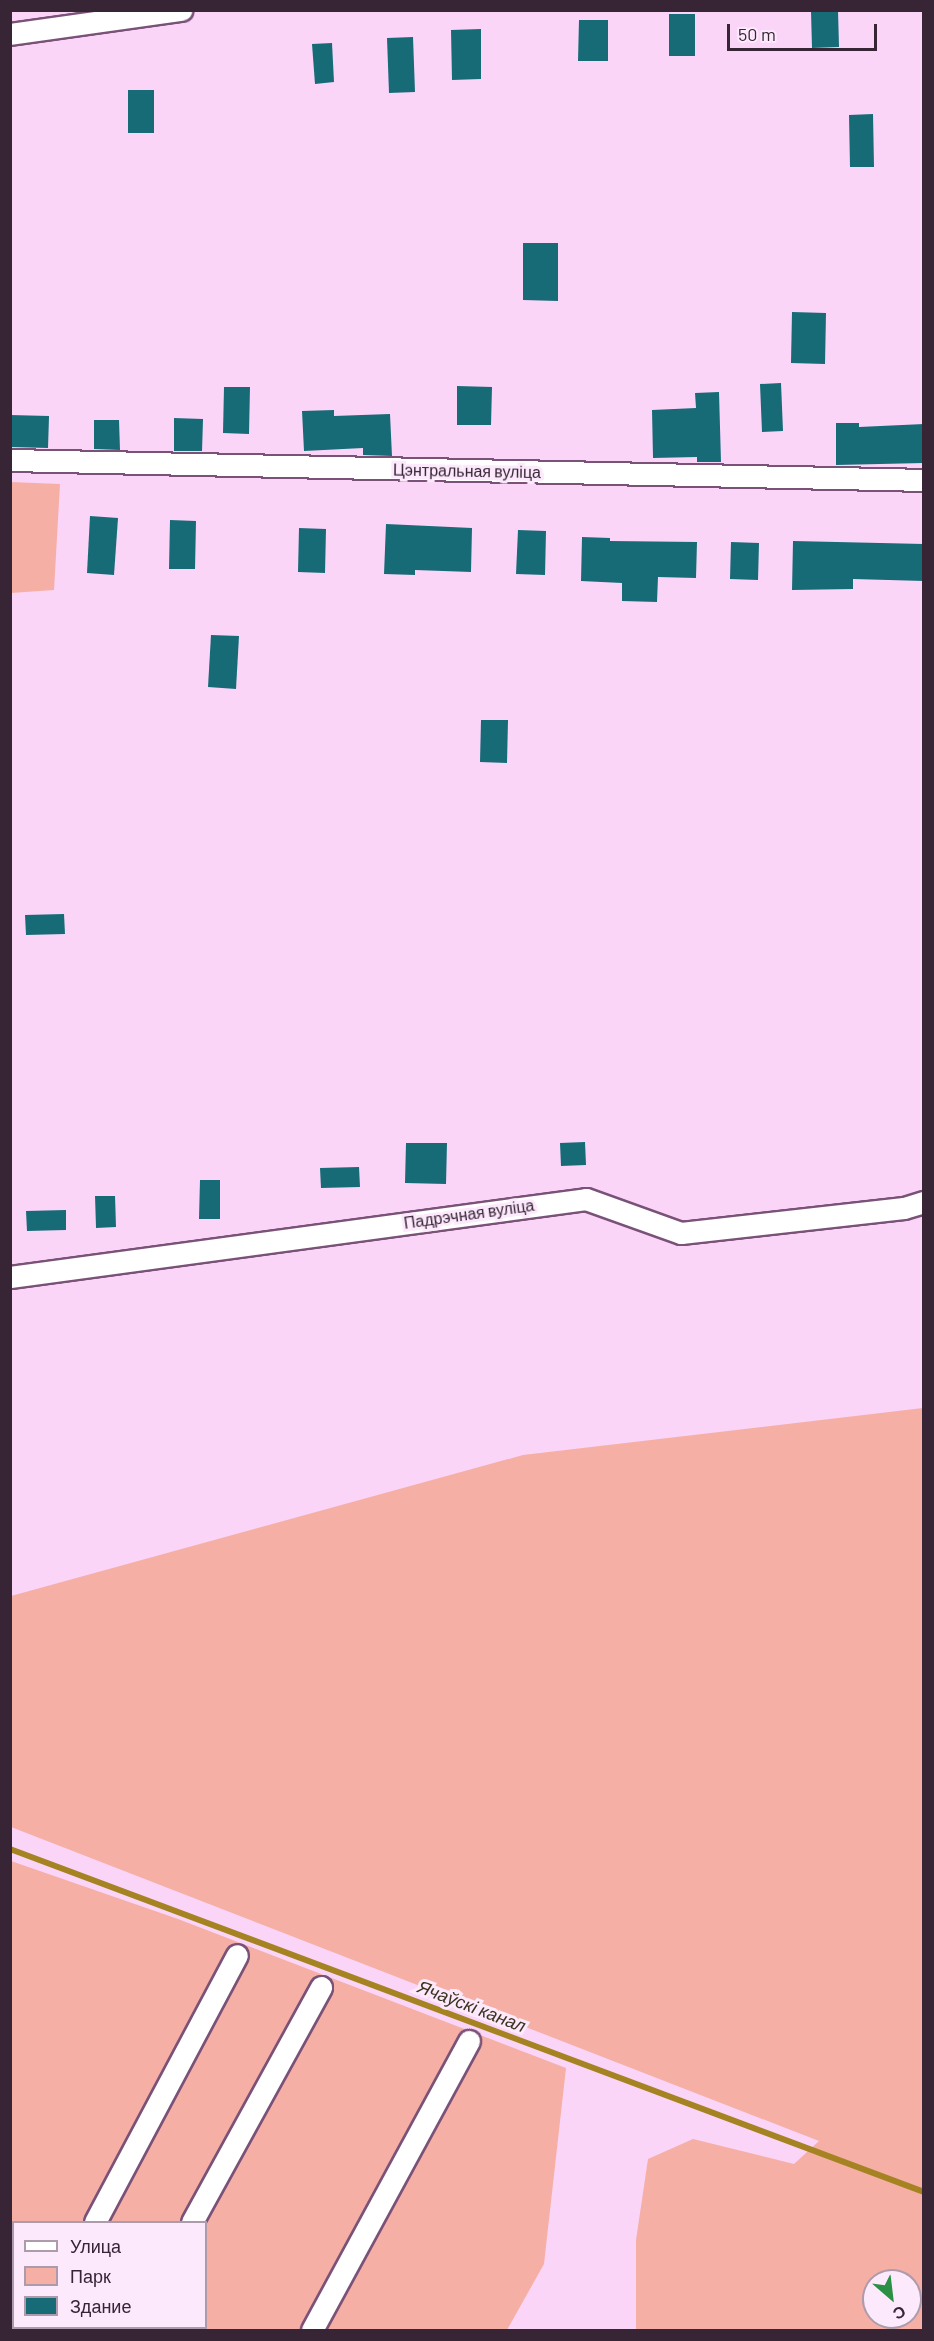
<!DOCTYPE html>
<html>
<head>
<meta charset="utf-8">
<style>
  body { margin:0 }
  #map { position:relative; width:934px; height:2341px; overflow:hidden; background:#fad5f8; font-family:Barlow,sans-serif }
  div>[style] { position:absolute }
  .green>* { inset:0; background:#f6afa5 }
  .stream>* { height:6px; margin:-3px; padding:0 3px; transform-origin:3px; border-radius:3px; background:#a58323 }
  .building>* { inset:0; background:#176b76 }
  .roads { filter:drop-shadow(2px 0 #7a5278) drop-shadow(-2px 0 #7a5278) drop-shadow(0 2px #7a5278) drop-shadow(0 -2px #7a5278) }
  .minor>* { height:21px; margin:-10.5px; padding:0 10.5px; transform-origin:10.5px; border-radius:10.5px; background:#fff }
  span { translate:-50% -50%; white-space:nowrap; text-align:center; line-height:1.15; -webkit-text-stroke:6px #fce9fb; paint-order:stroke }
  .street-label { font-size:16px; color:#372536 }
  .water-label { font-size:18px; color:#3c331f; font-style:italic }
  .frame { position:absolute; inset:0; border:12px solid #372536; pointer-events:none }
  .legend { position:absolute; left:12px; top:2221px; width:195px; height:108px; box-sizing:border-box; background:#fce9fb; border:2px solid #ad9bac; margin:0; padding:8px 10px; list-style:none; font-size:18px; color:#372536 }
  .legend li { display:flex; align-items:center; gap:12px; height:30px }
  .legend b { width:30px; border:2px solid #ad9bac }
  .north { position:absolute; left:862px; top:2269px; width:60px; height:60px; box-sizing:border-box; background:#fce9fb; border:2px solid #ad9bac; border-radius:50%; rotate:152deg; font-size:16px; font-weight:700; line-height:24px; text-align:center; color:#372536 }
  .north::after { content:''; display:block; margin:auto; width:21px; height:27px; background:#2b8f44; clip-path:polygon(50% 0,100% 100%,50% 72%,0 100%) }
  .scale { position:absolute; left:727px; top:24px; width:150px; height:27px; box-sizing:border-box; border:3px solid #372536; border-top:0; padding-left:8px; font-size:18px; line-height:21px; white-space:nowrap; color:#372536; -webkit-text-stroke:4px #fce9fb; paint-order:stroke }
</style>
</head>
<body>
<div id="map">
  <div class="green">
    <div style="clip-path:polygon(10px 482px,60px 484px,54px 590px,11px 593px)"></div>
    <div style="clip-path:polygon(evenodd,923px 1408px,923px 2330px,636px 2330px,636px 2240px,648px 2159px,693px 2139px,794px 2164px,819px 2141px,11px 1827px,11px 1596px,523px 1455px,923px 1408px,874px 2281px,910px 2281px,910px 2317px,874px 2317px,874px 2281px)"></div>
    <div style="clip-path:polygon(evenodd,11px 1861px,178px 1919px,566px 2068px,544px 2264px,507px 2330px,11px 2330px,11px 1861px,14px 2222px,206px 2222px,206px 2328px,14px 2328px,14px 2222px)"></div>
  </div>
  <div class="stream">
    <div style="left:10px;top:1849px;width:976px;rotate:20.57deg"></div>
  </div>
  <div class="building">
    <div style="clip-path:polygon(838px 10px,839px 47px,812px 48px,811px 11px)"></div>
    <div style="clip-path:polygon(669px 14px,695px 14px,695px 56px,669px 56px)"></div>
    <div style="clip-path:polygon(579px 20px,608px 20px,608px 61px,578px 61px)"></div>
    <div style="clip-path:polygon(481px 29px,481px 79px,452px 80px,451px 30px)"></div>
    <div style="clip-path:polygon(413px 37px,415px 92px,389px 93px,387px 38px)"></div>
    <div style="clip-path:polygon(332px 43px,334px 82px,315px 84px,312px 44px)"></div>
    <div style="clip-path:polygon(128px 90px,154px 90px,154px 133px,128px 133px)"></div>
    <div style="clip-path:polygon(873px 114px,874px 167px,850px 167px,849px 115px)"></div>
    <div style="clip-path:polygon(523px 243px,558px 243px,558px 301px,523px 300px)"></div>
    <div style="clip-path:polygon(792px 312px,826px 313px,825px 364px,791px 363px)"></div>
    <div style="clip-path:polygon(781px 383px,783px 431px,762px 432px,760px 384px)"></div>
    <div style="clip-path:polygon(457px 386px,492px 387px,491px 425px,457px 425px)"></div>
    <div style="clip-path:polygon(224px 387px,250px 387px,249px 434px,223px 433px)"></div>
    <div style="clip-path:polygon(719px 392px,721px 462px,697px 462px,697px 457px,653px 458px,652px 410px,696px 408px,695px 393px)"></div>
    <div style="clip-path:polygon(334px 410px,334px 416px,390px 414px,392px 456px,363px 455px,363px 448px,304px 451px,302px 411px)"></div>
    <div style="clip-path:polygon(10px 415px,49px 416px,48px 448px,10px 447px)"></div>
    <div style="clip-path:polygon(174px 418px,203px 419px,202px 451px,174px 451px)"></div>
    <div style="clip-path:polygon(94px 420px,119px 420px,120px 450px,94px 449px)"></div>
    <div style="clip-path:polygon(836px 423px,859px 423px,859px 427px,924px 424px,924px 463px,836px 465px)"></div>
    <div style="clip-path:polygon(90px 516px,118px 518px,114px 575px,87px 573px)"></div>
    <div style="clip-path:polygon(170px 520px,196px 521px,195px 569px,169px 569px)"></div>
    <div style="clip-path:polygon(386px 524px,472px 528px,471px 572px,415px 570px,415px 575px,384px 574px)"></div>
    <div style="clip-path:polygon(299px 528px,326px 529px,325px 573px,298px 572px)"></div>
    <div style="clip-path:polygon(518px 530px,546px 531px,545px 575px,516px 574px)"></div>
    <div style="clip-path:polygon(582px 537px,610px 538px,610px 541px,697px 542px,696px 578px,658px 577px,657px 602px,622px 601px,622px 583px,581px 581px)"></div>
    <div style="clip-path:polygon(793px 541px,924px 544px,924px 581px,853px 579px,853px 589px,792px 590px)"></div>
    <div style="clip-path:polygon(731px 542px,759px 543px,758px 580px,730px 579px)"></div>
    <div style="clip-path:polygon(211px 635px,239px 636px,236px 689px,208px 687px)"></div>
    <div style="clip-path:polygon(481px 720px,508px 720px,507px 763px,480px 762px)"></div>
    <div style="clip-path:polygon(64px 914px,65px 934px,26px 935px,25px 915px)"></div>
    <div style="clip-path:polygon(585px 1142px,586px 1165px,561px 1166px,560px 1143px)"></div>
    <div style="clip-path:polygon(406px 1143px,447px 1143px,446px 1184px,405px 1183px)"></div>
    <div style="clip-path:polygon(359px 1167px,360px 1187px,321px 1188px,320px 1168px)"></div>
    <div style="clip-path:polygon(200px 1180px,220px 1180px,220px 1219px,199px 1219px)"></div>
    <div style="clip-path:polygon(95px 1196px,115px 1196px,116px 1227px,96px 1228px)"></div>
    <div style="clip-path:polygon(66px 1210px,66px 1230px,27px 1231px,26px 1211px)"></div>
  </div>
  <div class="roads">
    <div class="minor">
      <div style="left:10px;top:34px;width:173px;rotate:-8deg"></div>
      <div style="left:10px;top:460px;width:914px;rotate:1.25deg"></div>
      <div style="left:10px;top:1277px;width:581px;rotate:-7.71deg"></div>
      <div style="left:586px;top:1199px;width:101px;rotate:19.7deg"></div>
      <div style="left:681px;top:1233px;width:224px;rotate:-6.4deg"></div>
      <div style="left:904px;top:1208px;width:21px;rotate:-17deg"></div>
      <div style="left:95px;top:2222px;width:302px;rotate:-62deg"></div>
      <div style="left:192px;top:2222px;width:268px;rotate:-61.2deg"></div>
      <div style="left:37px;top:2330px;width:3px;rotate:-45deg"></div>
      <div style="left:132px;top:2330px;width:3px;rotate:-45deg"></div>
      <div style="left:312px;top:2330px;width:329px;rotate:-61.5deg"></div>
    </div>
  </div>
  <div class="street-label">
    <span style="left:467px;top:471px;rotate:1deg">Цэнтральная вуліца</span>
    <span style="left:469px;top:1214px;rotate:-8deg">Падрэчная вуліца</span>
  </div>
  <div class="water-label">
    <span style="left:472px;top:2006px;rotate:21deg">Ячаўскі канал</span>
  </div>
  <div class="frame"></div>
  <ul class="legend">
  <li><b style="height:8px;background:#fff"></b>Улица</li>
  <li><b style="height:16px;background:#f6afa5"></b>Парк</li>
  <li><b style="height:16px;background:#176b76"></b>Здание</li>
  </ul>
  <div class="north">С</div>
  <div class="scale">50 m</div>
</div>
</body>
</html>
